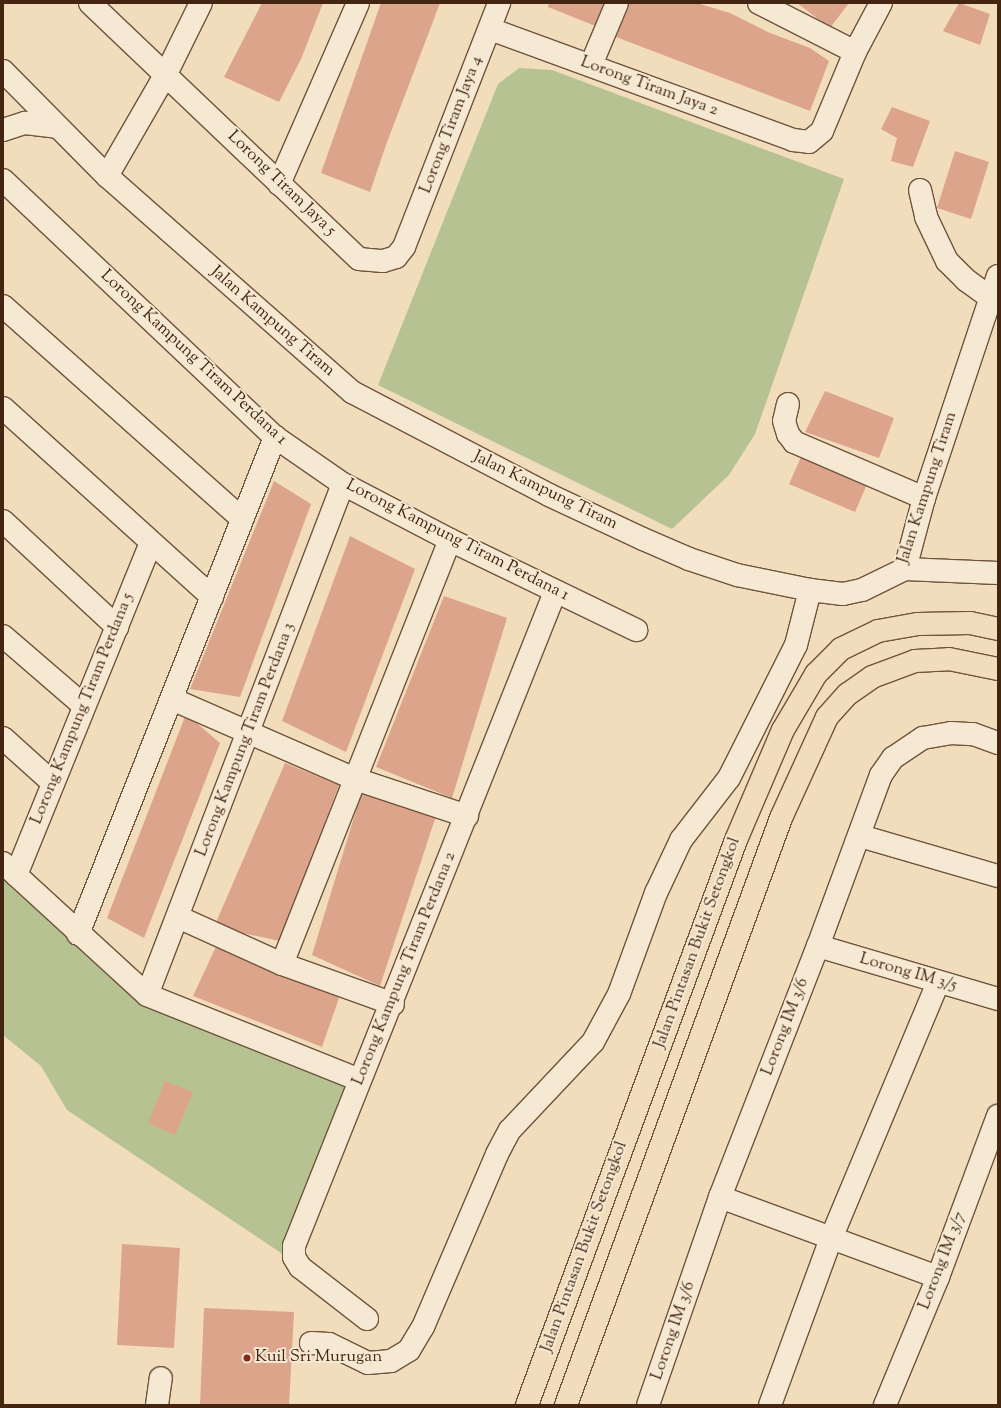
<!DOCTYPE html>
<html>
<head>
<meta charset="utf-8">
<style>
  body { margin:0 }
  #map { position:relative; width:1001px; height:1408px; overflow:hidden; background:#f1ddbc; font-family:"Sorts Mill Goudy",serif }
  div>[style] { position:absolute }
  .green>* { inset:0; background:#b7c292 }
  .building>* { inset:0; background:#dda48c }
  .roads { filter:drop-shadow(1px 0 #6f533c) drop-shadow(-1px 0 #6f533c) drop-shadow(0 1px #6f533c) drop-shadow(0 -1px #6f533c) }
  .minor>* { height:22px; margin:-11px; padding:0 11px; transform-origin:11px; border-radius:11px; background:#f6e9d3 }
  .major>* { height:22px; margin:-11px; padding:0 11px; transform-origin:11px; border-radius:11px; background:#f1ddbc }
  .dots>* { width:11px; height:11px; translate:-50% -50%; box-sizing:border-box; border:2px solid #f6e9d3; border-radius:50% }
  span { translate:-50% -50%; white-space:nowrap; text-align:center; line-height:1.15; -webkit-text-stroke:4px #f6e9d3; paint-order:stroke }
  .street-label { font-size:17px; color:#442512 }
  .poi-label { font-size:17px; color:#442512 }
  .left { translate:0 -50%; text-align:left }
  .frame { position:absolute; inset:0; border:4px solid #442512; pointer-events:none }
</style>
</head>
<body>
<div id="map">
  <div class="green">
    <div style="clip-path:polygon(519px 68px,552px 70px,844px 179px,755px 434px,729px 475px,672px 529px,378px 385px,498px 84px)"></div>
    <div style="clip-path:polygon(3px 867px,146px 999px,354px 1083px,287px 1257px,67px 1110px,41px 1066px,3px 1035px)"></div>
  </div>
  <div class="building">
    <div style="clip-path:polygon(262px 3px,323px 3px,301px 59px,279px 102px,224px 77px)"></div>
    <div style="clip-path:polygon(381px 3px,440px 3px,386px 145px,370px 192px,321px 173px)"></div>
    <div style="clip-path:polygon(549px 3px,606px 3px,598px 27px,548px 7px)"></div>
    <div style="clip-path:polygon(628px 3px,697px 3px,730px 13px,770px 33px,810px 48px,829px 61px,810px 111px,616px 37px)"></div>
    <div style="clip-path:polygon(797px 3px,849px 3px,830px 28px)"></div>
    <div style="clip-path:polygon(959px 3px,990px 14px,980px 45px,943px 31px)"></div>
    <div style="clip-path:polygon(892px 107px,930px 121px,913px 167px,891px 161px,897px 138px,881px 129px)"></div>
    <div style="clip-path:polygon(955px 151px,989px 162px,971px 219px,937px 208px)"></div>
    <div style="clip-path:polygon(825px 391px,894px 418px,879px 458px,805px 432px)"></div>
    <div style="clip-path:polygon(802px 455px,868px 482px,855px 512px,789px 484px)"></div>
    <div style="clip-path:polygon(274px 481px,311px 504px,240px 697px,190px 689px)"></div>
    <div style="clip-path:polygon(350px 536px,415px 569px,346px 752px,282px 721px)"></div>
    <div style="clip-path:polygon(444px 596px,507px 618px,452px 798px,376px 767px)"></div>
    <div style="clip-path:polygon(186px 714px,220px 743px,144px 938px,107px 918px)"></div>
    <div style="clip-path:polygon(285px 763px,339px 785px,280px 941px,214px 927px)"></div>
    <div style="clip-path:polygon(362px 791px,436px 816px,380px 986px,312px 955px)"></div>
    <div style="clip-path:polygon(221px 936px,339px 998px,322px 1047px,193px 996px)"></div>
    <div style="clip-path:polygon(165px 1081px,193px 1092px,175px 1135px,148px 1123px)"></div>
    <div style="clip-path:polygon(122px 1244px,180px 1248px,174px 1348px,117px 1345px)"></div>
    <div style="clip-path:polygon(204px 1308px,294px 1312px,289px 1405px,200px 1405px)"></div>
  </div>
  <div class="roads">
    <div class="minor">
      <div style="left:90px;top:3px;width:371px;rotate:43.6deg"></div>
      <div style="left:359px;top:259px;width:24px;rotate:5deg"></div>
      <div style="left:383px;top:261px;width:14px;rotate:-17deg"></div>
      <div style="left:396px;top:257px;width:13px;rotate:-51deg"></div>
      <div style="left:404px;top:247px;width:262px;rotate:-68.7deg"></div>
      <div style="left:759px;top:3px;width:108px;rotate:27deg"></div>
      <div style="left:490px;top:29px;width:323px;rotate:20.1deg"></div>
      <div style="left:793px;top:140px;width:16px;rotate:7deg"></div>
      <div style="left:809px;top:142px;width:17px;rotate:-40deg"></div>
      <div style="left:822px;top:131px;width:86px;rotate:-67.3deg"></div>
      <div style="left:855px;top:52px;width:55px;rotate:-62deg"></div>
      <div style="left:591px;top:65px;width:67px;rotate:-67.2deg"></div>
      <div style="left:3px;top:71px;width:148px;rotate:45.3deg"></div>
      <div style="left:107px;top:176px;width:327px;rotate:41.4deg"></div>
      <div style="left:352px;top:392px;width:222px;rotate:27.6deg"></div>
      <div style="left:549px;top:495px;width:104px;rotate:25.1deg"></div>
      <div style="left:643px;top:539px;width:50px;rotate:23.5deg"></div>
      <div style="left:689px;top:559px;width:51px;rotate:18.4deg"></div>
      <div style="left:737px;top:575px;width:75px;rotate:11.6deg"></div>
      <div style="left:810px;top:590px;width:33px;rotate:7deg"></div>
      <div style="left:843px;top:594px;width:19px;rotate:-12deg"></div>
      <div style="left:862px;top:590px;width:48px;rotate:-26deg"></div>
      <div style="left:905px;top:569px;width:73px;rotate:-75deg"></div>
      <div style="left:924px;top:498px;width:234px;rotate:-71.6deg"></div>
      <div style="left:3px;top:130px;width:23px;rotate:-18deg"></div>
      <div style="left:25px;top:123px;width:32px;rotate:7deg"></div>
      <div style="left:107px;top:176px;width:118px;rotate:-60deg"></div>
      <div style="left:166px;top:74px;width:79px;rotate:-63.8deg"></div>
      <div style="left:3px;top:180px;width:374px;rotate:43.4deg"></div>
      <div style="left:275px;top:437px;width:83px;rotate:34.7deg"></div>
      <div style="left:343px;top:484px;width:121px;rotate:27.6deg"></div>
      <div style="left:450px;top:540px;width:207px;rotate:25.8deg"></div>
      <div style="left:279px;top:184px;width:197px;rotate:-66.4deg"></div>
      <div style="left:920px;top:190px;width:28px;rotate:77deg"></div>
      <div style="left:926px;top:217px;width:49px;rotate:64.5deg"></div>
      <div style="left:947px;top:261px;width:27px;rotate:45deg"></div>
      <div style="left:966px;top:280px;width:31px;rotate:36deg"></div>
      <div style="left:3px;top:306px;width:320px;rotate:41.7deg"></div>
      <div style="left:788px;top:404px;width:17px;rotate:103deg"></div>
      <div style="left:784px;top:421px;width:14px;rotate:73deg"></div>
      <div style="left:788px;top:434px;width:10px;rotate:53deg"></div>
      <div style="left:794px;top:442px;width:142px;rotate:23.3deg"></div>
      <div style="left:3px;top:408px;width:282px;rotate:42.1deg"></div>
      <div style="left:3px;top:521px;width:156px;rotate:42.9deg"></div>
      <div style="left:905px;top:569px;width:93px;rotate:2.5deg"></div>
      <div style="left:3px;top:636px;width:107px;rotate:40.8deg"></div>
      <div style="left:172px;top:699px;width:200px;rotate:23.6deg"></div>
      <div style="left:355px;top:779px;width:118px;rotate:18.3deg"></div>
      <div style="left:3px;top:738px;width:67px;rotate:42deg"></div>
      <div style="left:860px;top:836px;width:144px;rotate:16.2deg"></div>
      <div style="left:3px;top:863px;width:195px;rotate:42.5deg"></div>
      <div style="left:147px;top:995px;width:229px;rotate:21.8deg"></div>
      <div style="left:16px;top:875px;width:359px;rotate:-67.9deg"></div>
      <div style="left:178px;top:917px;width:114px;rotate:24.3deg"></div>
      <div style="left:282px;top:964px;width:118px;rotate:19.8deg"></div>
      <div style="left:78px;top:934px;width:535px;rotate:-68.38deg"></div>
      <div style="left:818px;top:946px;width:188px;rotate:16.4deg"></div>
      <div style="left:282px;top:964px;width:456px;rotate:-68.4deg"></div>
      <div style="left:147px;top:995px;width:547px;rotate:-69.02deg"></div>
      <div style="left:720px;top:1197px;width:232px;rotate:20.2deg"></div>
      <div style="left:367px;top:1319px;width:85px;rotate:-142.2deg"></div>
      <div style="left:300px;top:1267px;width:12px;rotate:-121deg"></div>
      <div style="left:294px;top:1257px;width:11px;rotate:-90deg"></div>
      <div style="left:294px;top:1246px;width:704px;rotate:-68.24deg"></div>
      <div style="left:311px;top:1343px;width:18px;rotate:3deg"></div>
      <div style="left:329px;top:1344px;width:43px;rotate:26deg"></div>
      <div style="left:368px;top:1363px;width:23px;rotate:-5deg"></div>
      <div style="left:391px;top:1361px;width:21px;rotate:-31deg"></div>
      <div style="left:409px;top:1350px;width:27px;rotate:-59deg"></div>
      <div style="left:423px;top:1327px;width:188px;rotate:-66.8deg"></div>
      <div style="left:497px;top:1154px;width:27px;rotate:-62deg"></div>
      <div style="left:510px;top:1130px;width:121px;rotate:-46.7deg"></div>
      <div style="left:593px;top:1042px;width:55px;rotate:-61.6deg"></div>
      <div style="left:619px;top:994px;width:108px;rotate:-69.9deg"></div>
      <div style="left:656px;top:893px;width:59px;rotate:-64.7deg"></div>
      <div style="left:681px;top:840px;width:78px;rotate:-52.3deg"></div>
      <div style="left:729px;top:778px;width:149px;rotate:-63.3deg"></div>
      <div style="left:796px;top:645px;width:57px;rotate:-75.7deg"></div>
      <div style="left:157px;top:1405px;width:27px;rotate:-82deg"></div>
      <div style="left:648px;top:1405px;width:220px;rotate:-70.9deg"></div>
      <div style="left:720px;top:1197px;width:269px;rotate:-68.7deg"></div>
      <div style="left:818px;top:946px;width:182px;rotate:-69.8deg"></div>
      <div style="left:881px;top:775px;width:21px;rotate:-55deg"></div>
      <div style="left:893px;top:758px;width:36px;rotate:-34deg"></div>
      <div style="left:923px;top:738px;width:28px;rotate:-10deg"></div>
      <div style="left:951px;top:733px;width:22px;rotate:3deg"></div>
      <div style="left:973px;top:734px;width:27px;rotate:20deg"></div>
      <div style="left:770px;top:1405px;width:180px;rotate:-69.9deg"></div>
      <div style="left:832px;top:1236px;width:275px;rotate:-67.3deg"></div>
      <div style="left:885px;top:1405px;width:139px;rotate:-67.5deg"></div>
      <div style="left:938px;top:1277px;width:172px;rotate:-69.6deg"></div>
    </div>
    <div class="major">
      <div style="left:527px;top:1405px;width:602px;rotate:-69.7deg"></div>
      <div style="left:736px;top:840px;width:120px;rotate:-66.9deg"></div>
      <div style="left:783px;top:730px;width:65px;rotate:-59.5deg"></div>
      <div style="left:816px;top:674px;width:35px;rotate:-45deg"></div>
      <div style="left:841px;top:649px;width:41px;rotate:-25.9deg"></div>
      <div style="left:878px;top:631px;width:41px;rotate:-9.9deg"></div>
      <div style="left:918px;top:624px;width:52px;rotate:-1.1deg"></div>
      <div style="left:970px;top:623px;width:29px;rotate:12deg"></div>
      <div style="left:566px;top:1405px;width:625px;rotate:-69.88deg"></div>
      <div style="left:781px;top:818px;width:111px;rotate:-65.5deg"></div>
      <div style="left:827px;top:717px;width:31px;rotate:-48deg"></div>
      <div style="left:848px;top:694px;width:29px;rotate:-35deg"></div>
      <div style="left:872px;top:677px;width:46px;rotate:-20.4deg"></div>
      <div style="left:915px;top:661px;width:34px;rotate:-3deg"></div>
      <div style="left:949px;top:659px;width:50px;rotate:11.5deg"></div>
    </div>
  </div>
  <div class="dots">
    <div style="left:247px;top:1358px;background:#8f2418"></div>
  </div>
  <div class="street-label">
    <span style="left:649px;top:87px;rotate:20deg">Lorong Tiram Jaya 2</span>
    <span style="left:452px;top:125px;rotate:-69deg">Lorong Tiram Jaya 4</span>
    <span style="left:281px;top:184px;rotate:44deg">Lorong Tiram Jaya 5</span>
    <span style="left:272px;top:322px;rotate:41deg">Jalan Kampung Tiram</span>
    <span style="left:193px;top:358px;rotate:43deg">Lorong Kampung Tiram Perdana 1</span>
    <span style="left:928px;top:488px;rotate:-72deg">Jalan Kampung Tiram</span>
    <span style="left:545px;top:491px;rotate:26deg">Jalan Kampung Tiram</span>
    <span style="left:457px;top:541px;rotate:27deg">Lorong Kampung Tiram Perdana 1</span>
    <span style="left:83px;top:709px;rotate:-68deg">Lorong Kampung Tiram Perdana 5</span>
    <span style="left:246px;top:740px;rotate:-69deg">Lorong Kampung Tiram Perdana 3</span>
    <span style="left:698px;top:943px;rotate:-70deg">Jalan Pintasan Bukit Setongkol</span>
    <span style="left:405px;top:969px;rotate:-68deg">Lorong Kampung Tiram Perdana 2</span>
    <span style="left:908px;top:973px;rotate:16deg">Lorong IM 3/5</span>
    <span style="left:786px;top:1027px;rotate:-69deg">Lorong IM 3/6</span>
    <span style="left:585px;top:1247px;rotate:-70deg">Jalan Pintasan Bukit Setongkol</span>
    <span style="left:943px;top:1261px;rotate:-69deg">Lorong IM 3/7</span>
    <span style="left:674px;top:1331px;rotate:-71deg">Lorong IM 3/6</span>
  </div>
  <div class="poi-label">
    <span class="left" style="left:255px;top:1358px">Kuil Sri Murugan</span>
  </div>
  <div class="frame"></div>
</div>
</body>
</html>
